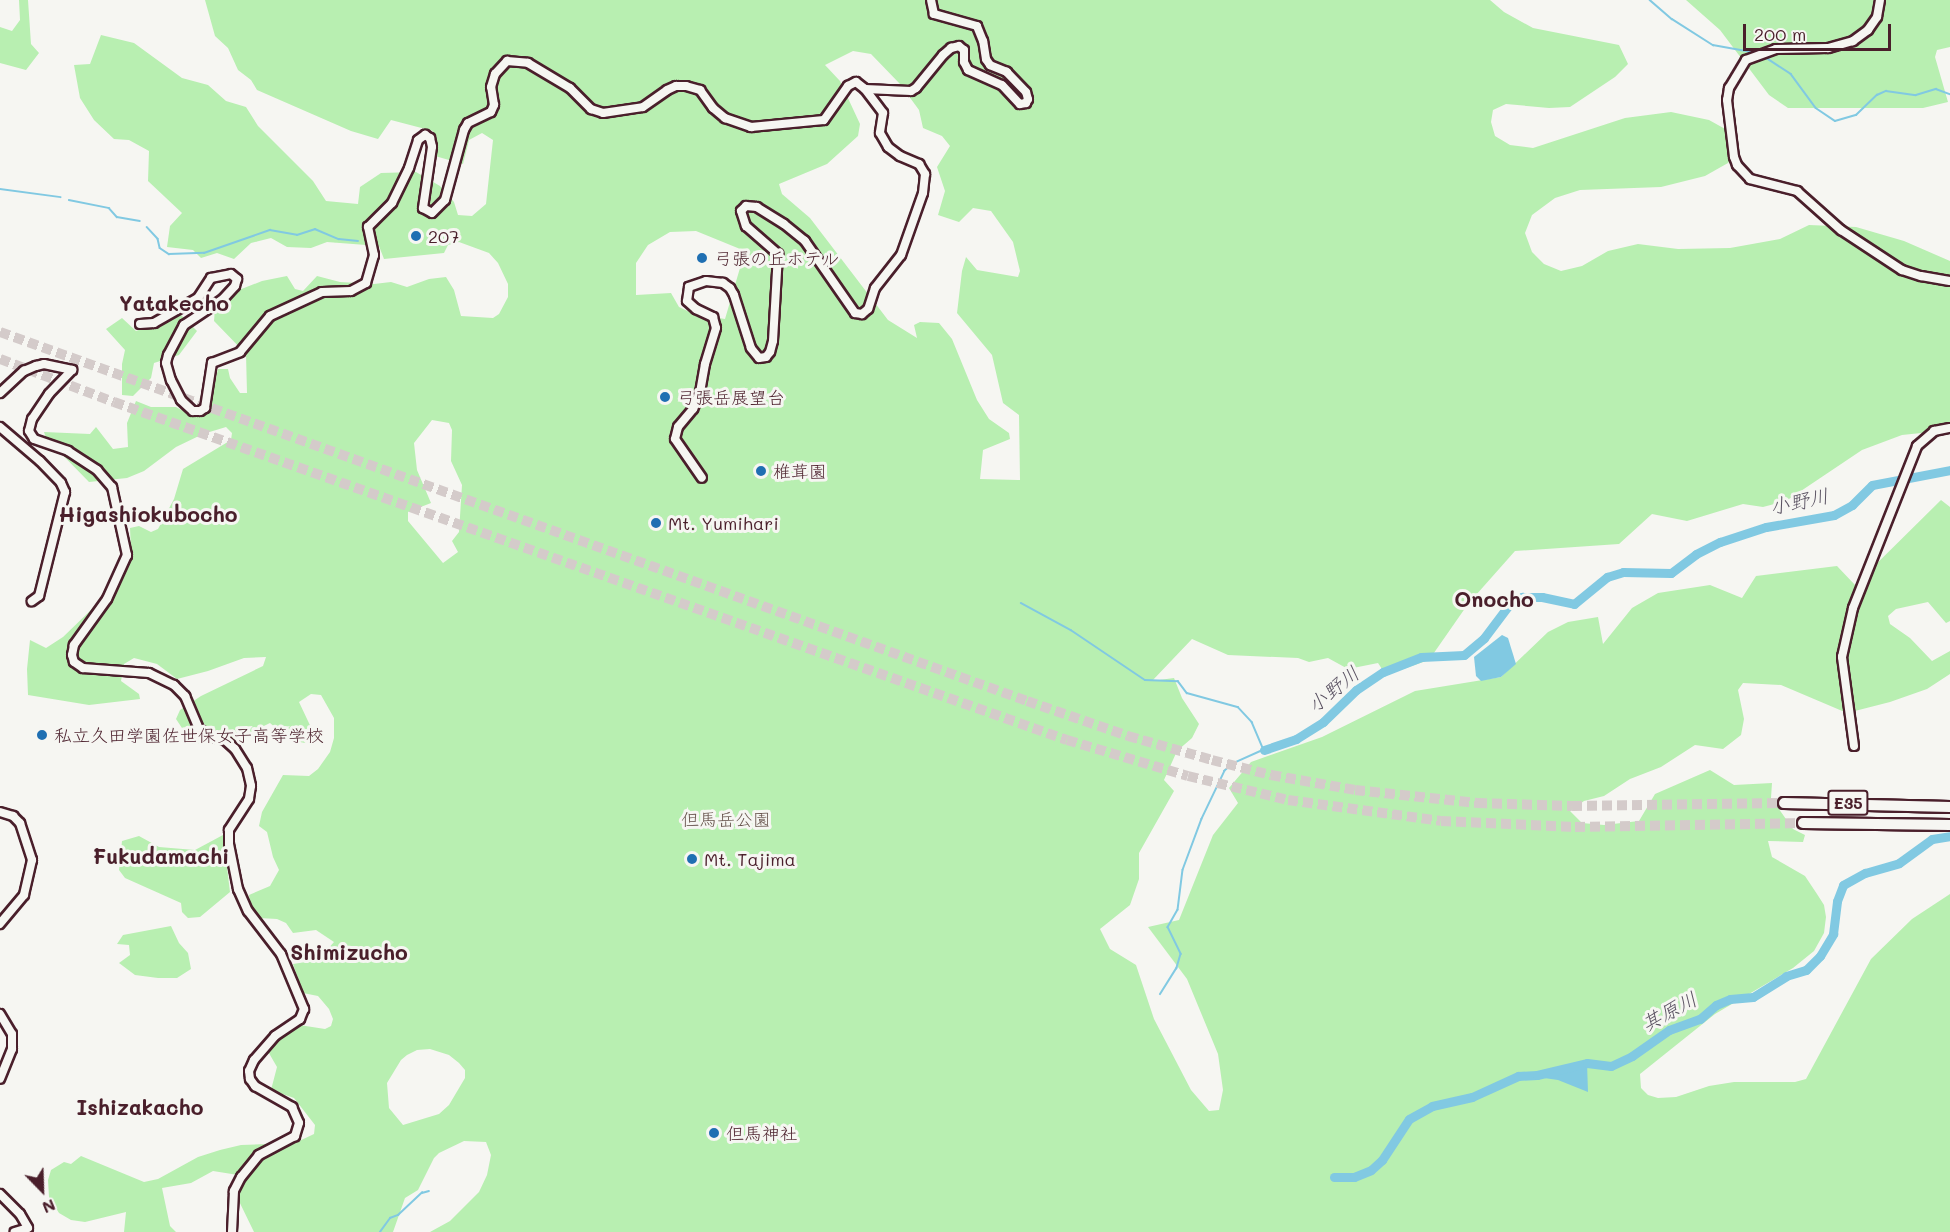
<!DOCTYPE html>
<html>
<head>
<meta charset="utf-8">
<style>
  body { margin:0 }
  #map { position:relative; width:1950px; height:1232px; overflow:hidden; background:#f6f6f2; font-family:Mali,"Klee One",sans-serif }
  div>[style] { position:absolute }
  .green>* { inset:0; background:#b8efb1 }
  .water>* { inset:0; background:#81c9e2 }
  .stream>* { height:1.5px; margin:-0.75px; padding:0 0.75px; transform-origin:0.75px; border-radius:0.75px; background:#81c9e2 }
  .river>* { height:9px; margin:-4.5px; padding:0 4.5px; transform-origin:4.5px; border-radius:4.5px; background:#81c9e2 }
  .motorway-tunnel>* { height:10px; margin-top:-5px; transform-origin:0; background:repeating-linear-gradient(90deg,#d4cbca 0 10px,transparent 0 15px) }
  .roads { filter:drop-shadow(2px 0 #4a1f2b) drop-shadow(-2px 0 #4a1f2b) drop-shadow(0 2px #4a1f2b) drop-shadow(0 -2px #4a1f2b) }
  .tertiary>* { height:8px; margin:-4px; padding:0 4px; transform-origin:4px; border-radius:4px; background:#f6f6f2 }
  .motorway>* { height:10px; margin:-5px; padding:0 5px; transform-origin:5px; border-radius:5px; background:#f6f6f2 }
  .dots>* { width:16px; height:16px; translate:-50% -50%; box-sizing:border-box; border:3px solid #f6f6f2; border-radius:50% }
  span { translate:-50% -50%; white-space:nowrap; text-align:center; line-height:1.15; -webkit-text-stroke:6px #f6f6f2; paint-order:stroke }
  .shield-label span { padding:2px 4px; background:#f6f6f2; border:2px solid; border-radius:4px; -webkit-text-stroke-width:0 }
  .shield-label { font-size:16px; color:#4a1f2b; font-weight:700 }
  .poi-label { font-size:18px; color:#4a1f2b }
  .left { translate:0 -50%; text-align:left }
  .park-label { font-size:18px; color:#66534c }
  .water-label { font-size:20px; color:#5a5262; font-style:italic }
  .quarter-label { font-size:21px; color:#4a1f2b; font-weight:700 }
  .north { position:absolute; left:12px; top:1160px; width:60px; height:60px; -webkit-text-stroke:4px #f6f6f2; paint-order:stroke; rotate:157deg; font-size:16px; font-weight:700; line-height:24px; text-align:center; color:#4a1f2b }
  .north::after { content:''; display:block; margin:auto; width:21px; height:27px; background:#4a1f2b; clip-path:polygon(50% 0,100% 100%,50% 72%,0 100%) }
  .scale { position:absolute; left:1743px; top:24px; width:148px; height:27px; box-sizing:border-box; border:3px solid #4a1f2b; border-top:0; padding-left:8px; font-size:18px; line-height:21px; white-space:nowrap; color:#4a1f2b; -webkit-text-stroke:4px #f6f6f2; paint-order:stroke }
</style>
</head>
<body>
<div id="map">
  <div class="green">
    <div style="clip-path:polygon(19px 0,28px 0,31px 44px,39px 53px,26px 70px,0 63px,0 27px,12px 31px,20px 20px)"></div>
    <div style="clip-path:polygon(evenodd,205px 0,1490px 0,1504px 12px,1533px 28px,1619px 45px,1628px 64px,1615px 77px,1570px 107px,1549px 108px,1506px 104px,1493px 110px,1491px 122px,1495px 136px,1510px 145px,1533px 148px,1625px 118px,1671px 112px,1709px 120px,1727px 130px,1735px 140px,1736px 152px,1728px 163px,1705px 176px,1661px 187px,1580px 190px,1555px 198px,1532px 215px,1525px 233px,1532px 252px,1544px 264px,1561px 271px,1582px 266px,1608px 251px,1638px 244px,1678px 249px,1730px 248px,1780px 239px,1809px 225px,1856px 227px,1904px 241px,1950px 261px,1950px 430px,1902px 435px,1862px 450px,1786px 501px,1763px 507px,1743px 504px,1687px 521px,1652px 514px,1619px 544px,1515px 551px,1468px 604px,1429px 660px,1386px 675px,1378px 663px,1348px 669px,1328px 658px,1309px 662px,1298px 658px,1228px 655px,1192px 639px,1152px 681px,1174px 678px,1182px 698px,1199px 724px,1192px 738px,1177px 751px,1164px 780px,1174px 791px,1139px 853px,1139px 879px,1130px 905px,1100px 929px,1110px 949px,1136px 965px,1154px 1019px,1191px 1090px,1209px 1111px,1219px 1110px,1223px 1090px,1218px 1054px,1187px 979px,1148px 927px,1179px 920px,1213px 835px,1238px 803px,1229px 788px,1251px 762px,1322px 737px,1415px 691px,1501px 677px,1548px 632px,1568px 622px,1598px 617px,1603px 644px,1632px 608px,1658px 593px,1710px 585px,1742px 598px,1756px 576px,1837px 566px,1855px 585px,1941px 500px,1950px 507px,1950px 621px,1946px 623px,1928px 602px,1896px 609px,1888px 616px,1890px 624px,1910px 638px,1932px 661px,1950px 651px,1950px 674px,1927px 689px,1890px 702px,1847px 713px,1781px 685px,1743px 683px,1738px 690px,1744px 719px,1741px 735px,1723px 749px,1695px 745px,1661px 767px,1630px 779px,1604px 796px,1584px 801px,1570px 811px,1582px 823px,1604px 825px,1639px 821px,1655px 794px,1710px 770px,1734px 785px,1772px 783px,1771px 798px,1793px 829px,1805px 835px,1803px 842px,1768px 841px,1772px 857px,1805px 876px,1817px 894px,1824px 905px,1826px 917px,1824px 933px,1814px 951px,1793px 968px,1715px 1014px,1640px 1074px,1641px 1088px,1648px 1095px,1658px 1098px,1676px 1097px,1709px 1086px,1734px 1082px,1795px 1082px,1806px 1079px,1871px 959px,1912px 919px,1950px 894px,1950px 1232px,430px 1232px,450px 1221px,479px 1192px,487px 1175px,491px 1155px,486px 1142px,464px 1141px,439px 1153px,434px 1158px,418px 1190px,405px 1198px,393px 1232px,254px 1232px,236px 1195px,238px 1175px,213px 1171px,191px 1183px,162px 1188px,170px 1226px,176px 1232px,124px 1232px,126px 1212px,85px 1222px,71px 1220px,59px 1213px,49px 1197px,48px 1180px,51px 1170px,64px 1162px,71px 1164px,81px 1156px,144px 1182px,158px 1179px,198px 1157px,220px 1150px,241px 1145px,295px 1143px,314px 1134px,315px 1125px,294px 1098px,271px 1090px,277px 1067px,266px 1048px,293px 1024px,325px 1029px,331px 1026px,333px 1019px,329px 1009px,318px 996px,303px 993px,293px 964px,318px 960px,334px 942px,316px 930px,293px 933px,286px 923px,277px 919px,259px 918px,251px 910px,249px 895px,270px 886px,279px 870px,273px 857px,267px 832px,259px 826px,262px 812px,283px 775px,309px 776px,318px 769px,330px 752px,334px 738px,334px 718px,321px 695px,311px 694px,299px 702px,316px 738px,305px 743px,290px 740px,270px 723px,237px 739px,199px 744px,186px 734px,176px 719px,180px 710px,201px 696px,263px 666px,266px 657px,244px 658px,208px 671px,177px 679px,157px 664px,134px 658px,124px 664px,121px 681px,139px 694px,140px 699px,89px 705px,28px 695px,27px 669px,30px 640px,46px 648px,63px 637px,93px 608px,114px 596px,131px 550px,130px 528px,139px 526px,151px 532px,158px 529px,174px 499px,183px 469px,231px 440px,232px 433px,226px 427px,203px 434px,176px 447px,144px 471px,127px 478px,89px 482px,46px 438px,44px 432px,90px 434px,96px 427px,113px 449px,128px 447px,127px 423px,136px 401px,151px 407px,176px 407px,193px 416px,212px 396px,218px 369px,228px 369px,230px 378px,240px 393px,247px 393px,246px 354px,214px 321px,215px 308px,239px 290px,262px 281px,287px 276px,295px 289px,303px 291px,317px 276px,340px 282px,374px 284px,391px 282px,407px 287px,429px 279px,446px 277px,454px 290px,461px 316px,493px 318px,499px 314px,508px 297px,508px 284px,498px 263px,489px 253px,459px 242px,448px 245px,444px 253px,384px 259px,379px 246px,327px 242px,311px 248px,287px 247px,271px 238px,251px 243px,234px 259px,217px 253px,201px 258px,193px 250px,167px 247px,170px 226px,182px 213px,148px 181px,149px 151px,129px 140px,114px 139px,94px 120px,80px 98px,74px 65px,90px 64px,101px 35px,134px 43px,182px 78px,208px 85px,226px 101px,246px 107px,258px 126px,313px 181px,326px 201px,358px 204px,360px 187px,381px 173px,416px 172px,440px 186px,454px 202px,458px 215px,472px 216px,486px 204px,493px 140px,482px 133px,469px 140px,463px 164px,435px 156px,433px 131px,391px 120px,378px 139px,351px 131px,257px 90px,251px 80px,238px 70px,228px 48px,215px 36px,205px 0,853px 51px,871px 54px,900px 84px,919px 110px,923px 128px,942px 136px,950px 146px,937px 167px,945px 191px,938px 215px,959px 222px,973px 208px,991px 211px,1013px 242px,1020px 271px,1018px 277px,977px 270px,966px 257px,962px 271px,957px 313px,992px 355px,1003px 403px,1019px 415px,1020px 480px,980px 479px,983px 450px,1010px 439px,1009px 433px,989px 419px,977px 400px,952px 339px,939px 323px,920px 322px,914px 325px,917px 338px,888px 320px,810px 218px,782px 194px,779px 184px,827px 164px,858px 136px,860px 124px,840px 81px,825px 65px,853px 51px,205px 0,696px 231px,745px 251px,725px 319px,694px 314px,679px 307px,671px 293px,636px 295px,636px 263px,648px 245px,670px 232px,696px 231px,205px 0,432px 420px,449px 423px,452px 430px,451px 461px,462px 485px,459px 532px,452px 541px,458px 552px,443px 563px,408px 521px,408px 512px,431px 503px,417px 470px,414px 443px,432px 420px,205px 0,430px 1049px,449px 1055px,459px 1063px,465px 1070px,465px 1078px,449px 1105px,439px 1114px,403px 1125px,389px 1108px,387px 1083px,401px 1060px,407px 1055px,417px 1050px,430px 1049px)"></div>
    <div style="clip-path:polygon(1686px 0,1950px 0,1950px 47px,1937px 50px,1935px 57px,1948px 102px,1923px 108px,1788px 108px,1769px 95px,1720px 30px)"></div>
    <div style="clip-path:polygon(181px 315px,197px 331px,179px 355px,154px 363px,151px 378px,133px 396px,122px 395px,122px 364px,125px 350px,106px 329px,122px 318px,136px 331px)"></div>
    <div style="clip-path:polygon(223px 835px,230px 892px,200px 917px,188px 918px,182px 912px,181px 903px,125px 878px,119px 870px,122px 841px,139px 836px,159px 847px,195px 850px)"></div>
    <div style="clip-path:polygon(171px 926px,179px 943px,188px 953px,191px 969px,177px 978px,158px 978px,135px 975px,119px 963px,130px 955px,129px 945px,117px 944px,123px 935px)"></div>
  </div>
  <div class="water">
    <div style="clip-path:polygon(1502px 635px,1508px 638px,1516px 664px,1501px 677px,1481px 681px,1476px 676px,1474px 657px)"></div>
    <div style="clip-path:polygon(1587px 1063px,1588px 1092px,1558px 1080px,1537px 1077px,1537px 1075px,1568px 1065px)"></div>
  </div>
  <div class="stream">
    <div style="left:1650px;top:0;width:29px;rotate:41deg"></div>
    <div style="left:1672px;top:19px;width:49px;rotate:32.4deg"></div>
    <div style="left:1713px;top:45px;width:46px;rotate:10.1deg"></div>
    <div style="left:1765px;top:57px;width:31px;rotate:33deg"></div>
    <div style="left:1791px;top:74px;width:42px;rotate:53.7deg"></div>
    <div style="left:1816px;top:108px;width:23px;rotate:34deg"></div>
    <div style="left:1835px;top:121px;width:22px;rotate:-16deg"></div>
    <div style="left:1856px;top:115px;width:29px;rotate:-44deg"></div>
    <div style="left:1877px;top:95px;width:10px;rotate:-24deg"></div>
    <div style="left:1886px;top:91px;width:30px;rotate:8deg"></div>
    <div style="left:1916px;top:95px;width:21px;rotate:-17deg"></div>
    <div style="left:1936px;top:89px;width:15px;rotate:20deg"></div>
    <div style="left:0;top:189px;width:61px;rotate:7.6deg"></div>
    <div style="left:69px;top:200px;width:41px;rotate:11.3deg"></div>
    <div style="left:109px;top:208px;width:12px;rotate:48deg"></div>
    <div style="left:117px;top:217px;width:23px;rotate:10deg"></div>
    <div style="left:147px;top:227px;width:16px;rotate:47deg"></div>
    <div style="left:158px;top:239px;width:9px;rotate:77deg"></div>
    <div style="left:160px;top:248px;width:11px;rotate:34deg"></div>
    <div style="left:169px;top:254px;width:35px;rotate:-2deg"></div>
    <div style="left:204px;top:253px;width:70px;rotate:-19.2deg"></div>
    <div style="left:270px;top:230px;width:27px;rotate:10deg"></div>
    <div style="left:297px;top:235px;width:19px;rotate:-18deg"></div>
    <div style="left:315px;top:229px;width:26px;rotate:23deg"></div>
    <div style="left:339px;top:239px;width:19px;rotate:6deg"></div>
    <div style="left:1021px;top:603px;width:57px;rotate:28.4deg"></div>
    <div style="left:1071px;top:630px;width:89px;rotate:34deg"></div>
    <div style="left:1145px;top:680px;width:33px;rotate:2deg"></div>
    <div style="left:1178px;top:681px;width:15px;rotate:53deg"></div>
    <div style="left:1187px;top:693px;width:53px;rotate:15.4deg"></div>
    <div style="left:1238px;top:707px;width:21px;rotate:47deg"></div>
    <div style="left:1252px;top:722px;width:30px;rotate:67deg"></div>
    <div style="left:1264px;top:750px;width:34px;rotate:156deg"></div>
    <div style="left:1233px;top:764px;width:11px;rotate:139deg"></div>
    <div style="left:1225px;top:771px;width:53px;rotate:115.6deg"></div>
    <div style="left:1202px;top:819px;width:54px;rotate:110.4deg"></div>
    <div style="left:1183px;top:870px;width:40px;rotate:97.1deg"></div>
    <div style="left:1178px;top:910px;width:20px;rotate:120deg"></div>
    <div style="left:1168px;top:927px;width:30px;rotate:64deg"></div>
    <div style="left:1181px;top:954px;width:15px;rotate:106deg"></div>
    <div style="left:1177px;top:968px;width:31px;rotate:122deg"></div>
    <div style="left:380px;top:1232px;width:17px;rotate:-54deg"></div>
    <div style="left:390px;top:1218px;width:9px;rotate:-21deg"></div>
    <div style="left:398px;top:1215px;width:33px;rotate:-43deg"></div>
    <div style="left:422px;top:1193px;width:7px;rotate:-16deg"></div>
  </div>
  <div class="river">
    <div style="left:1264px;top:750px;width:34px;rotate:-19deg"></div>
    <div style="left:1296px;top:739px;width:32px;rotate:-32deg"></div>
    <div style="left:1323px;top:722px;width:46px;rotate:-44.1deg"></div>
    <div style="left:1356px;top:690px;width:32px;rotate:-34deg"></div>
    <div style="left:1383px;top:672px;width:41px;rotate:-21.5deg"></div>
    <div style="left:1421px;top:657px;width:43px;rotate:-2.7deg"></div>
    <div style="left:1464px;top:655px;width:26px;rotate:-40deg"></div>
    <div style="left:1484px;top:638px;width:40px;rotate:-53deg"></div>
    <div style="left:1508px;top:606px;width:17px;rotate:-33deg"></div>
    <div style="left:1522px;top:597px;width:20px"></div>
    <div style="left:1542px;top:597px;width:33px;rotate:12deg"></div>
    <div style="left:1574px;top:604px;width:43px;rotate:-39.3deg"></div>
    <div style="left:1607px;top:577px;width:17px;rotate:-17deg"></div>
    <div style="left:1623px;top:572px;width:48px;rotate:1.2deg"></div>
    <div style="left:1671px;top:573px;width:31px;rotate:-37deg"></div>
    <div style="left:1696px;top:554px;width:27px;rotate:-27deg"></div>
    <div style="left:1720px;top:542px;width:48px;rotate:-18.1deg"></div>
    <div style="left:1766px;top:527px;width:69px;rotate:-10deg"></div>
    <div style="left:1834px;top:515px;width:21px;rotate:-29deg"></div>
    <div style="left:1852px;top:505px;width:28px;rotate:-45deg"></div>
    <div style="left:1872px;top:485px;width:79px;rotate:-10.9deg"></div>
    <div style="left:1334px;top:1177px;width:20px"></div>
    <div style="left:1354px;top:1177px;width:18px;rotate:-22deg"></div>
    <div style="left:1371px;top:1170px;width:15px;rotate:-42deg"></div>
    <div style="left:1382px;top:1160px;width:49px;rotate:-56.6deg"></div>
    <div style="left:1409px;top:1119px;width:26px;rotate:-29deg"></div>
    <div style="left:1432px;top:1106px;width:41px;rotate:-12.7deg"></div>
    <div style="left:1472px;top:1097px;width:51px;rotate:-24.5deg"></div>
    <div style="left:1518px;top:1076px;width:19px;rotate:-3deg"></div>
    <div style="left:1537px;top:1075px;width:51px;rotate:-13.5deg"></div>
    <div style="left:1587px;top:1063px;width:24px;rotate:7deg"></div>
    <div style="left:1611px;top:1066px;width:23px;rotate:-25deg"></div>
    <div style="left:1632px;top:1056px;width:45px;rotate:-35.1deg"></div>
    <div style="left:1669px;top:1030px;width:33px;rotate:-20deg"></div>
    <div style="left:1700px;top:1019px;width:21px;rotate:-41deg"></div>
    <div style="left:1716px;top:1005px;width:15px;rotate:-23deg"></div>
    <div style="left:1730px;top:999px;width:23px;rotate:-5deg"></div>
    <div style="left:1753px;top:997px;width:39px;rotate:-32deg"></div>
    <div style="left:1786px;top:976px;width:21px;rotate:-17deg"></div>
    <div style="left:1806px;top:970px;width:20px;rotate:-45deg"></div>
    <div style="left:1820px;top:956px;width:26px;rotate:-59deg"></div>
    <div style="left:1833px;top:934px;width:33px;rotate:-83deg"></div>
    <div style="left:1837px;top:901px;width:17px;rotate:-69deg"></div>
    <div style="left:1843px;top:885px;width:25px;rotate:-29deg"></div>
    <div style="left:1865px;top:873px;width:35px;rotate:-16deg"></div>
    <div style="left:1899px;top:863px;width:41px;rotate:-36deg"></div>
    <div style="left:1932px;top:839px;width:18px;rotate:-9deg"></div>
  </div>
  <div class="motorway-tunnel">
    <div style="left:0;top:332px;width:1091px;rotate:19.76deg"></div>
    <div style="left:1027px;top:701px;width:107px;rotate:19.1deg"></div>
    <div style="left:1128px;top:736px;width:87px;rotate:15.9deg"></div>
    <div style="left:1212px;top:760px;width:61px;rotate:14.3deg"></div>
    <div style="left:1271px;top:775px;width:85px;rotate:10.1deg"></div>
    <div style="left:1355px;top:790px;width:123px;rotate:6.1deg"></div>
    <div style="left:1477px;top:803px;width:95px;rotate:1.8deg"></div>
    <div style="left:1572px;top:806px;width:212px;rotate:-0.8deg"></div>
    <div style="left:0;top:359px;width:122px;rotate:20.7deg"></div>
    <div style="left:114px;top:402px;width:1011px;rotate:19.53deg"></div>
    <div style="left:1067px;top:740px;width:126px;rotate:16.6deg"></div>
    <div style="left:1188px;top:776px;width:103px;rotate:13.5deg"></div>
    <div style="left:1288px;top:800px;width:154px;rotate:7.8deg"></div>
    <div style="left:1441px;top:821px;width:134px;rotate:2.6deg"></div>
    <div style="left:1575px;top:827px;width:228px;rotate:-1deg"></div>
  </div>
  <div class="roads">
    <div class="tertiary">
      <div style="left:1880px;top:0;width:17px;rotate:100deg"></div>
      <div style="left:1877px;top:17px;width:16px;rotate:125deg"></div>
      <div style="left:1868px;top:30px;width:19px;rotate:144deg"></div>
      <div style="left:1853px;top:41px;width:26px;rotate:164deg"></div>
      <div style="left:1828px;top:48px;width:52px;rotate:178.9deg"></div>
      <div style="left:1776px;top:49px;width:32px;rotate:160deg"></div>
      <div style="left:1746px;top:60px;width:33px;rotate:121deg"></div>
      <div style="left:1729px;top:88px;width:12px;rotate:99deg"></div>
      <div style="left:1727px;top:100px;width:57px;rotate:83deg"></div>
      <div style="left:1734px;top:157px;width:9px;rotate:69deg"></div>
      <div style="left:1737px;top:165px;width:19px;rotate:47deg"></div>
      <div style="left:1750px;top:179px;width:49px;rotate:14.3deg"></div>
      <div style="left:1797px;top:191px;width:59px;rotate:41.6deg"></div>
      <div style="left:1841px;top:230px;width:73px;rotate:33.3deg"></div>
      <div style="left:1902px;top:270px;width:20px;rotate:18deg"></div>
      <div style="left:1921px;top:276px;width:29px;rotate:10deg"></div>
      <div style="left:865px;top:89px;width:46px;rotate:2.5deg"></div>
      <div style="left:911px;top:91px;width:6px;rotate:-31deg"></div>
      <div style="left:916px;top:88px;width:43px;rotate:-50.7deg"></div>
      <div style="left:943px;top:55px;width:11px;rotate:-41deg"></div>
      <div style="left:951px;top:48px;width:8px;rotate:-14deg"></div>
      <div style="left:959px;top:46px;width:6px;rotate:39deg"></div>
      <div style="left:964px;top:50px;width:12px;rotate:90deg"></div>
      <div style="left:964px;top:62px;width:9px;rotate:63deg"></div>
      <div style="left:968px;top:70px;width:37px;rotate:24deg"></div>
      <div style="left:1002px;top:85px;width:26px;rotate:47deg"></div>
      <div style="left:1020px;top:104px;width:6px;rotate:-9deg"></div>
      <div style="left:1026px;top:103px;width:4px;rotate:-63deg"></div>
      <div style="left:1028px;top:99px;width:7px;rotate:-106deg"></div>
      <div style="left:1026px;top:92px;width:28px;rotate:-134deg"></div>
      <div style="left:1007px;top:72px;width:18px;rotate:-158deg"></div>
      <div style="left:990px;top:65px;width:7px;rotate:-124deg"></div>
      <div style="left:986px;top:59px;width:18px;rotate:-99deg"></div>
      <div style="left:983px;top:41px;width:16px;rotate:-112deg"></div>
      <div style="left:977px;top:26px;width:45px;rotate:-164.4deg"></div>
      <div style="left:934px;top:14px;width:14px;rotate:-102deg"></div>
      <div style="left:140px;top:324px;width:14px;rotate:-4deg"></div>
      <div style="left:154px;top:323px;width:51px;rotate:-29.6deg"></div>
      <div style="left:198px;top:298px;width:24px;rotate:-57deg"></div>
      <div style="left:211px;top:278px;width:20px;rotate:-11deg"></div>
      <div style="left:231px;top:274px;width:8px;rotate:40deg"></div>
      <div style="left:237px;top:279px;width:7px;rotate:106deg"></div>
      <div style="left:235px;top:286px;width:18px;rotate:133deg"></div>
      <div style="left:223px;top:299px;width:47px;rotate:146.3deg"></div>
      <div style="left:184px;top:325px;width:34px;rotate:118deg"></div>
      <div style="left:168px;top:355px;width:8px;rotate:104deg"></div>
      <div style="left:166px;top:363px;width:18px;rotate:74deg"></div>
      <div style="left:171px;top:380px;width:22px;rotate:63deg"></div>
      <div style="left:181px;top:400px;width:16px;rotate:43deg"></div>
      <div style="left:193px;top:411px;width:7px"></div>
      <div style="left:200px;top:411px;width:6px;rotate:-31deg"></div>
      <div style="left:205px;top:408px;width:46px;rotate:-81.2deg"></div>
      <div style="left:212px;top:363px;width:30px;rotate:-21deg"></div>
      <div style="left:240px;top:352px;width:47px;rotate:-50.2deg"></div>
      <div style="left:270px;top:316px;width:57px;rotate:-24.8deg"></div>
      <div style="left:322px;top:292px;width:29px;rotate:-2deg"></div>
      <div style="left:351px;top:291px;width:17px;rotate:-28deg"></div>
      <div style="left:366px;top:283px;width:29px;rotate:-74deg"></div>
      <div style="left:374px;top:255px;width:29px;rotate:-102deg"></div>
      <div style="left:368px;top:227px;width:34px;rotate:-45deg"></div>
      <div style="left:392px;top:203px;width:39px;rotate:-64deg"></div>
      <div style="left:409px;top:168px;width:29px;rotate:-72deg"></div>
      <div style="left:418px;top:140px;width:9px;rotate:-36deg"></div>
      <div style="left:425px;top:135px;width:6px;rotate:31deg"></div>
      <div style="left:430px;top:138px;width:9px;rotate:77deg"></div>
      <div style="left:432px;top:147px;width:62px;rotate:98.4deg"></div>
      <div style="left:423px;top:208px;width:10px;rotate:29deg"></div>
      <div style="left:432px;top:213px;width:18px;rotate:-45deg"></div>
      <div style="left:445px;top:200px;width:73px;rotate:-74.8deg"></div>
      <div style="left:464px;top:130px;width:8px;rotate:-60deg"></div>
      <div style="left:468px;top:123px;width:25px;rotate:-26deg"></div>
      <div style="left:491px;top:112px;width:8px;rotate:-67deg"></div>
      <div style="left:494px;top:105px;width:18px;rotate:-99deg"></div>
      <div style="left:491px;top:87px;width:14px;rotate:-73deg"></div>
      <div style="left:495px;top:74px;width:18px;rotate:-47deg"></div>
      <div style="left:507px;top:61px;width:21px;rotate:5deg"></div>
      <div style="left:528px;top:63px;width:49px;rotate:30.8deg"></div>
      <div style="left:570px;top:88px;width:30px;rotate:45deg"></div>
      <div style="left:591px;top:109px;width:13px;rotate:18deg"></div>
      <div style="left:603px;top:113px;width:40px;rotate:-8.5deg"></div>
      <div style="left:643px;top:107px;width:29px;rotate:-35deg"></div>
      <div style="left:667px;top:90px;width:10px;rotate:-24deg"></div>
      <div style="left:676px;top:86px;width:10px"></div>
      <div style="left:686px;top:86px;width:15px;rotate:16deg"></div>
      <div style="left:700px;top:90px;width:22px;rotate:54deg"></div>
      <div style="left:713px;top:108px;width:16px;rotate:40deg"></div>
      <div style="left:725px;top:118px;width:28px;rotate:19deg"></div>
      <div style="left:751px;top:127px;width:73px;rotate:-5.5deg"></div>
      <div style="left:824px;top:120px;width:42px;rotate:-54.8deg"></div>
      <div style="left:848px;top:86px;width:9px;rotate:-27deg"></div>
      <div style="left:856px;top:82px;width:11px;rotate:38deg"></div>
      <div style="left:865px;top:89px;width:30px;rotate:53deg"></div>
      <div style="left:883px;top:113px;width:20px;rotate:99deg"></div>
      <div style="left:880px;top:133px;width:16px;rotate:60deg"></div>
      <div style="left:888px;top:147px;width:15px;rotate:37deg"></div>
      <div style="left:900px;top:156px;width:21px;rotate:23deg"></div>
      <div style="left:919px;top:164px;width:12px;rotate:59deg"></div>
      <div style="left:925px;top:174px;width:19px;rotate:96deg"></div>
      <div style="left:923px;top:193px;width:66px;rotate:109.5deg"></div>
      <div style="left:901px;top:255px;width:42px;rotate:128.2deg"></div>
      <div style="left:875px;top:288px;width:22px;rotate:108deg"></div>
      <div style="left:868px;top:309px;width:8px;rotate:140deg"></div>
      <div style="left:862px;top:314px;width:7px;rotate:-172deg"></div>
      <div style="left:855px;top:313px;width:88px;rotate:-124.8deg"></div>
      <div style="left:805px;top:241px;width:27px;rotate:-141deg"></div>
      <div style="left:784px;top:224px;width:32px;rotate:-148deg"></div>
      <div style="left:757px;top:207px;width:11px;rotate:-175deg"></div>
      <div style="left:746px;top:206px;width:7px;rotate:135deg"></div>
      <div style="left:741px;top:211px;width:16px;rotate:72deg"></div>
      <div style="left:746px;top:226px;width:43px;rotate:41.2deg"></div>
      <div style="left:778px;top:254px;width:87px;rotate:93.3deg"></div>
      <div style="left:773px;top:341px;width:11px;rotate:105deg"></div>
      <div style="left:770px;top:352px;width:6px;rotate:129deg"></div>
      <div style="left:766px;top:357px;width:7px;rotate:172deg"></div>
      <div style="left:759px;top:358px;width:13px;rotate:-129deg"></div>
      <div style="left:751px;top:348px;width:56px;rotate:-107.8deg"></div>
      <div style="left:734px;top:295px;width:8px;rotate:-120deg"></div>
      <div style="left:730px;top:288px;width:9px;rotate:-144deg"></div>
      <div style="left:723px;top:283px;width:17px;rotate:-173deg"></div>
      <div style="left:706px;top:281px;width:18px;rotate:161deg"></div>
      <div style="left:689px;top:287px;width:14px;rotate:98deg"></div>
      <div style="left:687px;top:301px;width:12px;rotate:42deg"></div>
      <div style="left:696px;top:309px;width:19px;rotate:25deg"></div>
      <div style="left:713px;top:317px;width:11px;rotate:75deg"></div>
      <div style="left:716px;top:328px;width:38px;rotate:107deg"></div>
      <div style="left:705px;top:364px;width:28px;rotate:100deg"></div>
      <div style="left:700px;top:392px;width:18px;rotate:112deg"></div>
      <div style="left:693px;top:409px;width:23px;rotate:130deg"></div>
      <div style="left:678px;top:427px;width:12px;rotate:104deg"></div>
      <div style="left:675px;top:439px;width:47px;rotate:55.3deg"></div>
      <div style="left:0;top:393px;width:33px;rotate:-43deg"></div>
      <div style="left:24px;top:371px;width:13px;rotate:-23deg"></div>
      <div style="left:36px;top:366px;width:8px;rotate:-14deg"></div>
      <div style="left:44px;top:364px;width:29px;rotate:12deg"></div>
      <div style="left:72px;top:370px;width:33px;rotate:134deg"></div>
      <div style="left:49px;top:394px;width:30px;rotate:124deg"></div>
      <div style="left:32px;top:419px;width:12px;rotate:104deg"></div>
      <div style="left:29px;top:431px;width:9px;rotate:58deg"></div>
      <div style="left:34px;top:439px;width:36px;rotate:19deg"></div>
      <div style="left:68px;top:451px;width:35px;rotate:33deg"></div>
      <div style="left:97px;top:470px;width:23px;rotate:49deg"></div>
      <div style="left:112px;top:487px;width:70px;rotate:77.6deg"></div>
      <div style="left:127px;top:555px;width:48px;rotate:114.4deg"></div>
      <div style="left:107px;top:599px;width:57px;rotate:125.7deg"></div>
      <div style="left:74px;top:645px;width:10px;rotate:101deg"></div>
      <div style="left:72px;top:655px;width:7px;rotate:74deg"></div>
      <div style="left:74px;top:662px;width:11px;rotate:34deg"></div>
      <div style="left:83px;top:668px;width:66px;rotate:4.3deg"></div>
      <div style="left:149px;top:673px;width:28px;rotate:26deg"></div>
      <div style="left:174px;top:685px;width:16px;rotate:45deg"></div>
      <div style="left:185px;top:696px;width:36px;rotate:67deg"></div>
      <div style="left:199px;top:729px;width:12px;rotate:35deg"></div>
      <div style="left:209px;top:736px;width:16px;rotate:14deg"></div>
      <div style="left:225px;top:740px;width:13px;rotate:42deg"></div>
      <div style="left:235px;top:749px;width:22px;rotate:58deg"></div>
      <div style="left:247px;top:768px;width:18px;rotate:77deg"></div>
      <div style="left:251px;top:786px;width:13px;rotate:99deg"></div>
      <div style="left:249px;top:799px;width:37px;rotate:123deg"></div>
      <div style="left:229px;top:830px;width:14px;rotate:90deg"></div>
      <div style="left:229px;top:844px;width:46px;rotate:78.7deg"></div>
      <div style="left:238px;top:889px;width:24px;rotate:66deg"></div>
      <div style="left:248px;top:911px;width:54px;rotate:52.5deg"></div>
      <div style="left:281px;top:954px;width:60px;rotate:67.3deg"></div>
      <div style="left:304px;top:1009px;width:11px;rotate:112deg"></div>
      <div style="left:300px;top:1019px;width:30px;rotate:146deg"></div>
      <div style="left:275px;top:1036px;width:32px;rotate:131deg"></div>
      <div style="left:254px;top:1060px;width:12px;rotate:114deg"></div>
      <div style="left:249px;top:1071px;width:8px;rotate:83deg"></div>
      <div style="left:250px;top:1079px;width:9px;rotate:54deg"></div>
      <div style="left:255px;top:1086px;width:43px;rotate:29.6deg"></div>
      <div style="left:292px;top:1107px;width:17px;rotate:66deg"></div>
      <div style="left:299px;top:1123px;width:14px;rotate:107deg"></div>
      <div style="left:295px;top:1136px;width:41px;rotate:152.2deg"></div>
      <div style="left:259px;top:1155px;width:28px;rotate:129deg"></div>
      <div style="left:241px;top:1177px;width:16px;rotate:117deg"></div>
      <div style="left:234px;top:1191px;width:41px;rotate:92.8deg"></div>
      <div style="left:0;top:427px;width:52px;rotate:40.4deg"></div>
      <div style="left:40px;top:461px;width:30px;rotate:46deg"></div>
      <div style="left:61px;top:483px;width:10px;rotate:66deg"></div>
      <div style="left:65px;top:492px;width:107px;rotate:104deg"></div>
      <div style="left:39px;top:596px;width:9px;rotate:144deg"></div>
      <div style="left:1854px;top:746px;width:90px;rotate:-97.7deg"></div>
      <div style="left:1842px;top:657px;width:50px;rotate:-77.3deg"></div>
      <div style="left:1853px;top:608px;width:174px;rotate:-68.4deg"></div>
      <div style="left:1917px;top:446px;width:23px;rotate:-41deg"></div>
      <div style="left:1934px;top:431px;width:16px;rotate:-11deg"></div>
      <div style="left:0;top:812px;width:14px;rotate:17deg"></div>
      <div style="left:13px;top:816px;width:10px;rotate:45deg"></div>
      <div style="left:20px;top:823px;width:39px;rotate:72deg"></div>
      <div style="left:32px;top:860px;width:36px;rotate:103deg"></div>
      <div style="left:24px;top:895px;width:38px;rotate:130deg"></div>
      <div style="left:0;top:1014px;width:23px;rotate:59deg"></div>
      <div style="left:12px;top:1034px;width:15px;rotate:90deg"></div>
      <div style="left:12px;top:1049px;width:32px;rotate:112deg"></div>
      <div style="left:0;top:1194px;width:28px;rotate:45deg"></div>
      <div style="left:20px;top:1214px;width:16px;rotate:60deg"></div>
      <div style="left:28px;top:1228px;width:14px;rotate:163deg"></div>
    </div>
    <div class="motorway">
      <div style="left:1784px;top:803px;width:166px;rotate:1.4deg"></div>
      <div style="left:1803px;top:823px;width:147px;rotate:0.8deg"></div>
    </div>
  </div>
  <div class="dots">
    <div style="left:416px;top:236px;background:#1f6fb2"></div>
    <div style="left:702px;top:258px;background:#1f6fb2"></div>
    <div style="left:665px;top:397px;background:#1f6fb2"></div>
    <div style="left:761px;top:471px;background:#1f6fb2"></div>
    <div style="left:656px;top:523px;background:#1f6fb2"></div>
    <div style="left:42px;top:735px;background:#1f6fb2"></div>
    <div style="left:692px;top:859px;background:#1f6fb2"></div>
    <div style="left:714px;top:1133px;background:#1f6fb2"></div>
  </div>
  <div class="shield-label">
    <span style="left:1848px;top:803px">E35</span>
  </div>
  <div class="poi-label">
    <span class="left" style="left:428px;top:236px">207</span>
    <span class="left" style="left:714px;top:258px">弓張の丘ホテル</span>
    <span class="left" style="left:677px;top:397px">弓張岳展望台</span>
    <span class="left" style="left:773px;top:471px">椎茸園</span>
    <span class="left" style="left:668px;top:523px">Mt. Yumihari</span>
    <span class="left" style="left:54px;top:735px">私立久田学園佐世保女子高等学校</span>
    <span class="left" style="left:704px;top:859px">Mt. Tajima</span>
    <span class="left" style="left:726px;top:1133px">但馬神社</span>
  </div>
  <div class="park-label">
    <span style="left:726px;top:819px">但馬岳公園</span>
  </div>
  <div class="water-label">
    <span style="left:1799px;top:501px;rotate:-12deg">小野川</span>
    <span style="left:1333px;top:689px;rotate:-39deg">小野川</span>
    <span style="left:1669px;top:1011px;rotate:-28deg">其原川</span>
  </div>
  <div class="quarter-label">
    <span style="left:174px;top:303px">Yatakecho</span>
    <span style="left:148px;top:514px">Higashiokubocho</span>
    <span style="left:1494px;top:599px">Onocho</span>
    <span style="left:161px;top:856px">Fukudamachi</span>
    <span style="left:349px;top:952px">Shimizucho</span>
    <span style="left:140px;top:1107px">Ishizakacho</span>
  </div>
  <div class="north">N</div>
  <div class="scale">200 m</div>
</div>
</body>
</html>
